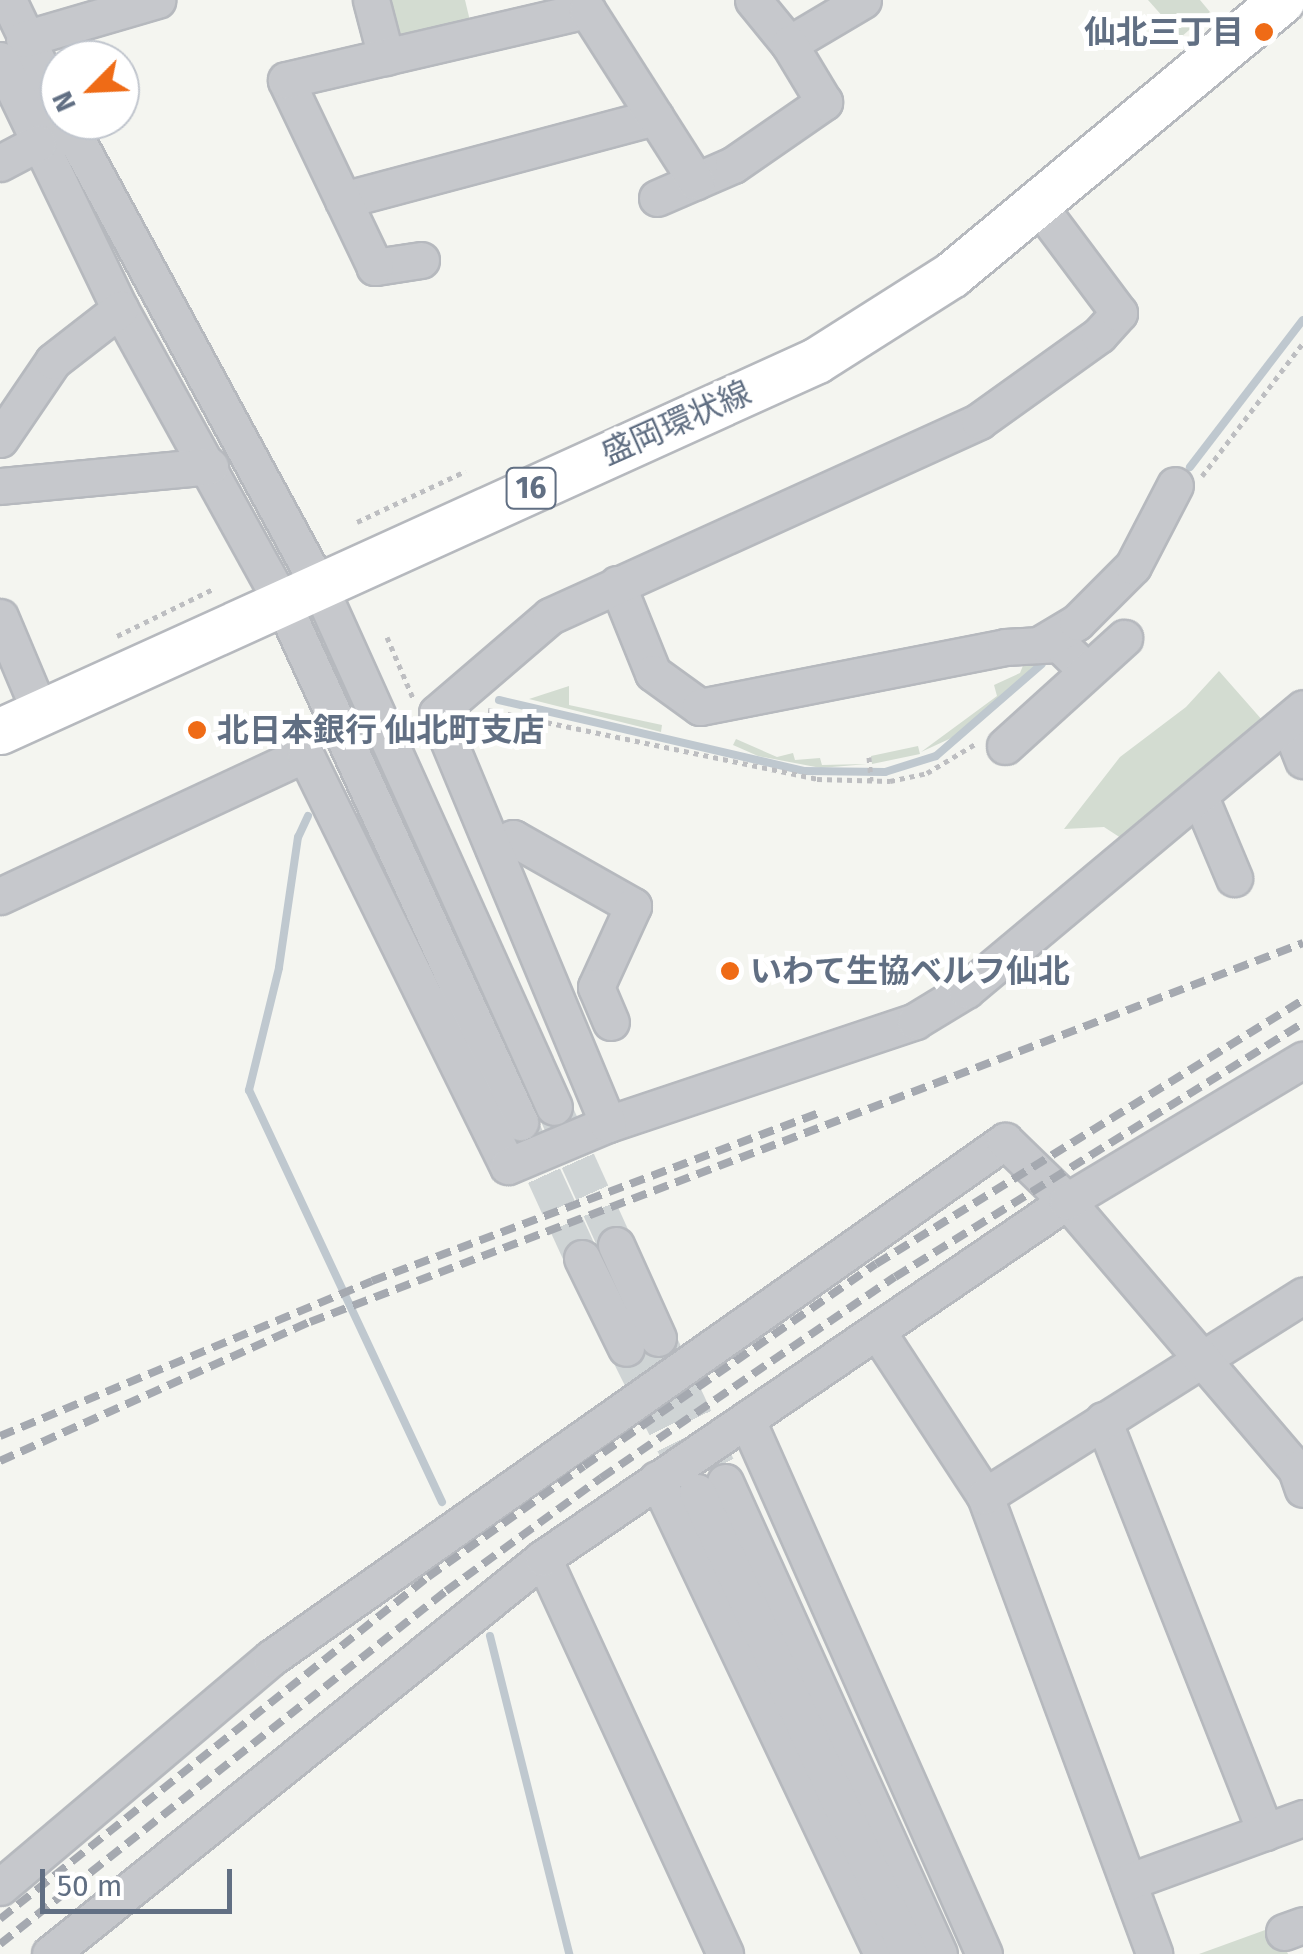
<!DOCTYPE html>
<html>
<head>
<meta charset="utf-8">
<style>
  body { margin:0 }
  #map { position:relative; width:1303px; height:1954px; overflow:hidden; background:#f4f5f0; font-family:"Fira Sans","Noto Sans JP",sans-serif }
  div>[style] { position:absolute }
  .green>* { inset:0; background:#d3dcd1 }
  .stream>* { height:8px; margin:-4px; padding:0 4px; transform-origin:4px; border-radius:4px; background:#bfc8cf }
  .minor-tunnel>* { height:35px; margin-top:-17.5px; transform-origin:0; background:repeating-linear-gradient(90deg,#cfd4d5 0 35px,transparent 0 53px) }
  .path>* { height:5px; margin-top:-2.5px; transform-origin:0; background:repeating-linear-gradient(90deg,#bdbec1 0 5px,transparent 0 10px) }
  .roads { filter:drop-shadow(2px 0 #b6b9be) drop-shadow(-2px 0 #b6b9be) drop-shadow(0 2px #b6b9be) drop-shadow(0 -2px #b6b9be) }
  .minor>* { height:35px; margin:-17.5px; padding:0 17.5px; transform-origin:17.5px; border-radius:17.5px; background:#c6c8cc }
  .major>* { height:45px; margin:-22.5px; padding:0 22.5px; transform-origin:22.5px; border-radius:22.5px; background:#fff }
  .rail>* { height:8px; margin-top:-4px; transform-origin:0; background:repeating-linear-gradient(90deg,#a5a9b0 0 15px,transparent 0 23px) }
  .dots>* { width:28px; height:28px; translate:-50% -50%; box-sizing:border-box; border:5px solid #fff; border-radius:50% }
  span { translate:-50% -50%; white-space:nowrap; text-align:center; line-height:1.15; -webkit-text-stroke:10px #fff; paint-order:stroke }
  .shield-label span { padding:2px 8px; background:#fff; border:2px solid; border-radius:8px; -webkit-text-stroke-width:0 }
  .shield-label { font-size:30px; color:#616f83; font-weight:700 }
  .poi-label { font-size:32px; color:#616f83; font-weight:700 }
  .right { translate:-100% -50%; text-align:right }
  .left { translate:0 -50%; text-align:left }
  .street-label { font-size:32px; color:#616f83 }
  .north { position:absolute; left:40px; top:40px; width:100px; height:100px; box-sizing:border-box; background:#fff; border:2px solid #c0c5cd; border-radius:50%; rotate:246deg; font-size:28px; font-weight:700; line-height:40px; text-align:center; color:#616f83 }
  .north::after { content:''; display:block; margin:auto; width:35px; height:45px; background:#ef6b16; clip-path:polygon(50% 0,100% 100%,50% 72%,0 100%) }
  .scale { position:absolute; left:40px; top:1869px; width:192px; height:45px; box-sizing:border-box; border:5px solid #616f83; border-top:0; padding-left:12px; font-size:30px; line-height:35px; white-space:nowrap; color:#616f83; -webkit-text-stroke:8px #fff; paint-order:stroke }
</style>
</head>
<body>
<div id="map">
  <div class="green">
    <div style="clip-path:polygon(388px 0,465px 0,471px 25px,406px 40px,397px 33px)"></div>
    <div style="clip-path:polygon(1148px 0,1200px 0,1210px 12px,1181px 37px)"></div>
    <div style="clip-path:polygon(1028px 653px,1047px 656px,960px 734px,921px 752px,997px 696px,994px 685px,1020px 673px)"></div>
    <div style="clip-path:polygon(1219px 671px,1263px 721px,1124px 840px,1104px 827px,1064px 829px,1120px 757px,1186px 707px)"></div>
    <div style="clip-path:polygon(569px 686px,569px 705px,662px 725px,661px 732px,529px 699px)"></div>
    <div style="clip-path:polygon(736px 739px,777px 757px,793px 753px,795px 760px,820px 758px,822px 765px,867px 764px,821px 768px,758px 756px,733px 745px)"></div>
    <div style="clip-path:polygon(918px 746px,920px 754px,872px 764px,871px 756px)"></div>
    <div style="clip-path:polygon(1276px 1926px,1288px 1954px,1199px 1954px)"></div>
  </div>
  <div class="stream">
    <div style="left:1190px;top:467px;width:185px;rotate:-52.5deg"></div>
    <div style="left:499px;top:700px;width:313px;rotate:13.1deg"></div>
    <div style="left:804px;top:771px;width:81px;rotate:0.7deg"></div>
    <div style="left:885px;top:772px;width:53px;rotate:-17.4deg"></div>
    <div style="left:936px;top:756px;width:140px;rotate:-41deg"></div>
    <div style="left:308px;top:816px;width:23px;rotate:115deg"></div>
    <div style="left:298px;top:837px;width:132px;rotate:98.3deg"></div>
    <div style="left:279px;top:968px;width:126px;rotate:103.8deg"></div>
    <div style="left:249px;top:1090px;width:455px;rotate:64.9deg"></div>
    <div style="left:490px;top:1636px;width:328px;rotate:76deg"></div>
  </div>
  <div class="minor-tunnel">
    <div style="left:556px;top:1112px;width:146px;rotate:65.7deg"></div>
    <div style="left:522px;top:1127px;width:144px;rotate:65.4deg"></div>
    <div style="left:658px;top:1338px;width:159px;rotate:65deg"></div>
    <div style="left:626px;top:1348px;width:155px;rotate:63.6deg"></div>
  </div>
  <div class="path">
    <div style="left:1202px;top:476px;width:167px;rotate:-52.8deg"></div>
    <div style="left:357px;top:522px;width:120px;rotate:-25.1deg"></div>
    <div style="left:117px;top:636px;width:107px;rotate:-26.1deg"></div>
    <div style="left:387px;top:637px;width:66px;rotate:66.9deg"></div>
    <div style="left:488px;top:710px;width:336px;rotate:11.8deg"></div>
    <div style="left:817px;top:779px;width:73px;rotate:1.6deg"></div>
    <div style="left:890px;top:781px;width:38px;rotate:-12deg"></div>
    <div style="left:927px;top:773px;width:56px;rotate:-31.1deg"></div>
    <div style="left:869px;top:757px;width:24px;rotate:85deg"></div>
  </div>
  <div class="roads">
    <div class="minor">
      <div style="left:8px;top:0;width:120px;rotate:64.3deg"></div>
      <div style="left:371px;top:0;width:59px;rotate:75.3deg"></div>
      <div style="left:753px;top:0;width:57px;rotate:50.7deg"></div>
      <div style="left:789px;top:44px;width:86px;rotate:-30.7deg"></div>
      <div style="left:24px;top:39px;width:139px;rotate:-16.3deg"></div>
      <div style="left:0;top:60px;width:276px;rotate:64.3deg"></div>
      <div style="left:120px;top:309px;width:337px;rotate:61.1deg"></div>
      <div style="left:283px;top:604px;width:570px;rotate:65.41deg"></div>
      <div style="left:66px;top:120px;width:532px;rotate:61.51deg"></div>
      <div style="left:320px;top:588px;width:569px;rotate:65.73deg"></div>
      <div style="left:0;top:163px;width:43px;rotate:-27.8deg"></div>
      <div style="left:657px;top:198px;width:83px;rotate:-23.5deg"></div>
      <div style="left:733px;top:165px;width:111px;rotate:-34.7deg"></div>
      <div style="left:824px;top:102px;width:68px;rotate:-121.1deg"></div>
      <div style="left:343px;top:200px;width:323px;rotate:-14.9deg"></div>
      <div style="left:421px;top:260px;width:47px;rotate:171.3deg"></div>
      <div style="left:375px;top:267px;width:207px;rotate:-115.5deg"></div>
      <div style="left:286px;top:80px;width:309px;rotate:-13.1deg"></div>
      <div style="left:587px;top:10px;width:203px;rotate:57.5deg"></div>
      <div style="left:0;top:439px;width:94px;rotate:-55.8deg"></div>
      <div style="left:53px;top:361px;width:85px;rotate:-37.8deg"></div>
      <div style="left:0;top:486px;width:211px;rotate:-5.4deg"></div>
      <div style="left:617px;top:584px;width:96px;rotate:68deg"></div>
      <div style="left:653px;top:673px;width:58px;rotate:35.9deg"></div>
      <div style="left:700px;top:707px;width:311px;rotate:-11.1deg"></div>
      <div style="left:1005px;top:647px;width:54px;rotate:-3.2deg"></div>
      <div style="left:1059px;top:644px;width:37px;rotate:44deg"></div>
      <div style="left:0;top:617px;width:103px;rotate:67.2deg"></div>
      <div style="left:1042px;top:643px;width:41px;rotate:-31deg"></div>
      <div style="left:1077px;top:622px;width:79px;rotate:-45deg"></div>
      <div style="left:1133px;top:566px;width:91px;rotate:-62.6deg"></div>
      <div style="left:1288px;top:722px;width:41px;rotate:68.5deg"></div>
      <div style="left:1005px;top:746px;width:161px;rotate:-42.2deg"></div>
      <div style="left:1200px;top:797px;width:88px;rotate:67.2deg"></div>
      <div style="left:493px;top:847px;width:22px;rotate:-24deg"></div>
      <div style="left:513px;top:838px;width:138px;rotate:29.5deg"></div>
      <div style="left:633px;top:906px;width:89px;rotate:114.6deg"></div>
      <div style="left:596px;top:987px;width:38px;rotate:67deg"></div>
      <div style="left:0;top:896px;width:336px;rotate:-25deg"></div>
      <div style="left:305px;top:754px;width:459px;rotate:63.8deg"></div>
      <div style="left:508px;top:1166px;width:108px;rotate:-22.8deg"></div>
      <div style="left:608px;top:1124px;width:324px;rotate:-18.5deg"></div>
      <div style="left:915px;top:1021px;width:60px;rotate:-31.3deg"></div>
      <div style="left:966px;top:990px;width:439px;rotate:-39.9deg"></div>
      <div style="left:608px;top:1124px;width:445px;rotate:-112.6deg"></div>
      <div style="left:437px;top:713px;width:149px;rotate:-40.6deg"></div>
      <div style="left:550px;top:616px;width:471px;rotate:-24.4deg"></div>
      <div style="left:979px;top:421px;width:148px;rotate:-35.6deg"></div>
      <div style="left:1099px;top:335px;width:30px;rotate:-48deg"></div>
      <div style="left:1119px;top:313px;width:134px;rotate:-126.8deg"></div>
      <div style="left:616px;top:1245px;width:102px;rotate:65.7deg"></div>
      <div style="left:582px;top:1258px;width:100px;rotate:63.9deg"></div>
      <div style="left:877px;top:1331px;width:197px;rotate:56.8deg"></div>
      <div style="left:985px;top:1496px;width:488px;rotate:69.7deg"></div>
      <div style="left:747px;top:1420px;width:584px;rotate:66.07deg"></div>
      <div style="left:1103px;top:1420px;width:443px;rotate:68.5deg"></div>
      <div style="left:657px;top:1479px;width:526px;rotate:64.65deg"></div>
      <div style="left:725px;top:1482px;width:518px;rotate:65.61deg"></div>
      <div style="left:697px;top:1492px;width:508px;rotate:65.35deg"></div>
      <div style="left:985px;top:1496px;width:376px;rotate:-32.2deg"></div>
      <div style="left:543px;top:1558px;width:436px;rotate:65.3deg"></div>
      <div style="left:1128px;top:1882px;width:186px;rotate:-20.1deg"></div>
      <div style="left:0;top:1887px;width:355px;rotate:-40.2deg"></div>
      <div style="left:271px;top:1658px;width:898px;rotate:-35.16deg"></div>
      <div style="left:1005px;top:1141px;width:86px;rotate:44.1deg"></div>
      <div style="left:1067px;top:1201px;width:353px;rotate:49.5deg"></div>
      <div style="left:1296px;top:1469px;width:21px;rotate:71deg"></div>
      <div style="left:1284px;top:1932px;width:20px;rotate:-20deg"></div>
      <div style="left:50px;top:1954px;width:632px;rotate:-38.77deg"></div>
      <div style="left:543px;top:1558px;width:634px;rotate:-34.27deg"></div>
      <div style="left:1067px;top:1201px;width:275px;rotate:-30.9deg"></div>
    </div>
    <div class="major">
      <div style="left:0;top:731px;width:897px;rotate:-24.42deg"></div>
      <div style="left:817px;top:360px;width:159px;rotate:-32.4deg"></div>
      <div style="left:951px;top:275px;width:430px;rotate:-39.7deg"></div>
    </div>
  </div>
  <div class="rail">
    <div style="left:0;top:1436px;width:403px;rotate:-22.6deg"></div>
    <div style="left:372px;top:1281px;width:478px;rotate:-20.6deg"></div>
    <div style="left:0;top:1461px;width:340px;rotate:-24.2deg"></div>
    <div style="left:310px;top:1322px;width:1063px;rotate:-20.89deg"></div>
    <div style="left:0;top:1919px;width:548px;rotate:-38.63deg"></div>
    <div style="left:428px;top:1577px;width:191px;rotate:-35.4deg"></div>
    <div style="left:584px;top:1466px;width:355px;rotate:-34.7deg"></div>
    <div style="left:876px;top:1264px;width:502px;rotate:-31.73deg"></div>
    <div style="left:0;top:1944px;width:569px;rotate:-38.36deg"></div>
    <div style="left:446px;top:1591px;width:192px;rotate:-36.1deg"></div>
    <div style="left:601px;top:1478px;width:356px;rotate:-34.4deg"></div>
    <div style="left:895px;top:1277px;width:481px;rotate:-31.9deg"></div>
  </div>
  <div class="dots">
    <div style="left:1264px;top:32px;background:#ef6b16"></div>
    <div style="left:197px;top:730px;background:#ef6b16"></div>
    <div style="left:730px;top:971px;background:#ef6b16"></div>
  </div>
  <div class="shield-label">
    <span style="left:531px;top:488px">16</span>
  </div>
  <div class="poi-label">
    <span class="right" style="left:1244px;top:32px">仙北三丁目</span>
    <span class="left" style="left:217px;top:730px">北日本銀行 仙北町支店</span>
    <span class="left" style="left:750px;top:971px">いわて生協ベルフ仙北</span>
  </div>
  <div class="street-label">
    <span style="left:676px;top:423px;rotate:-24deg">盛岡環状線</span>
  </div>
  <div class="north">N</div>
  <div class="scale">50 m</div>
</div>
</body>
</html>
